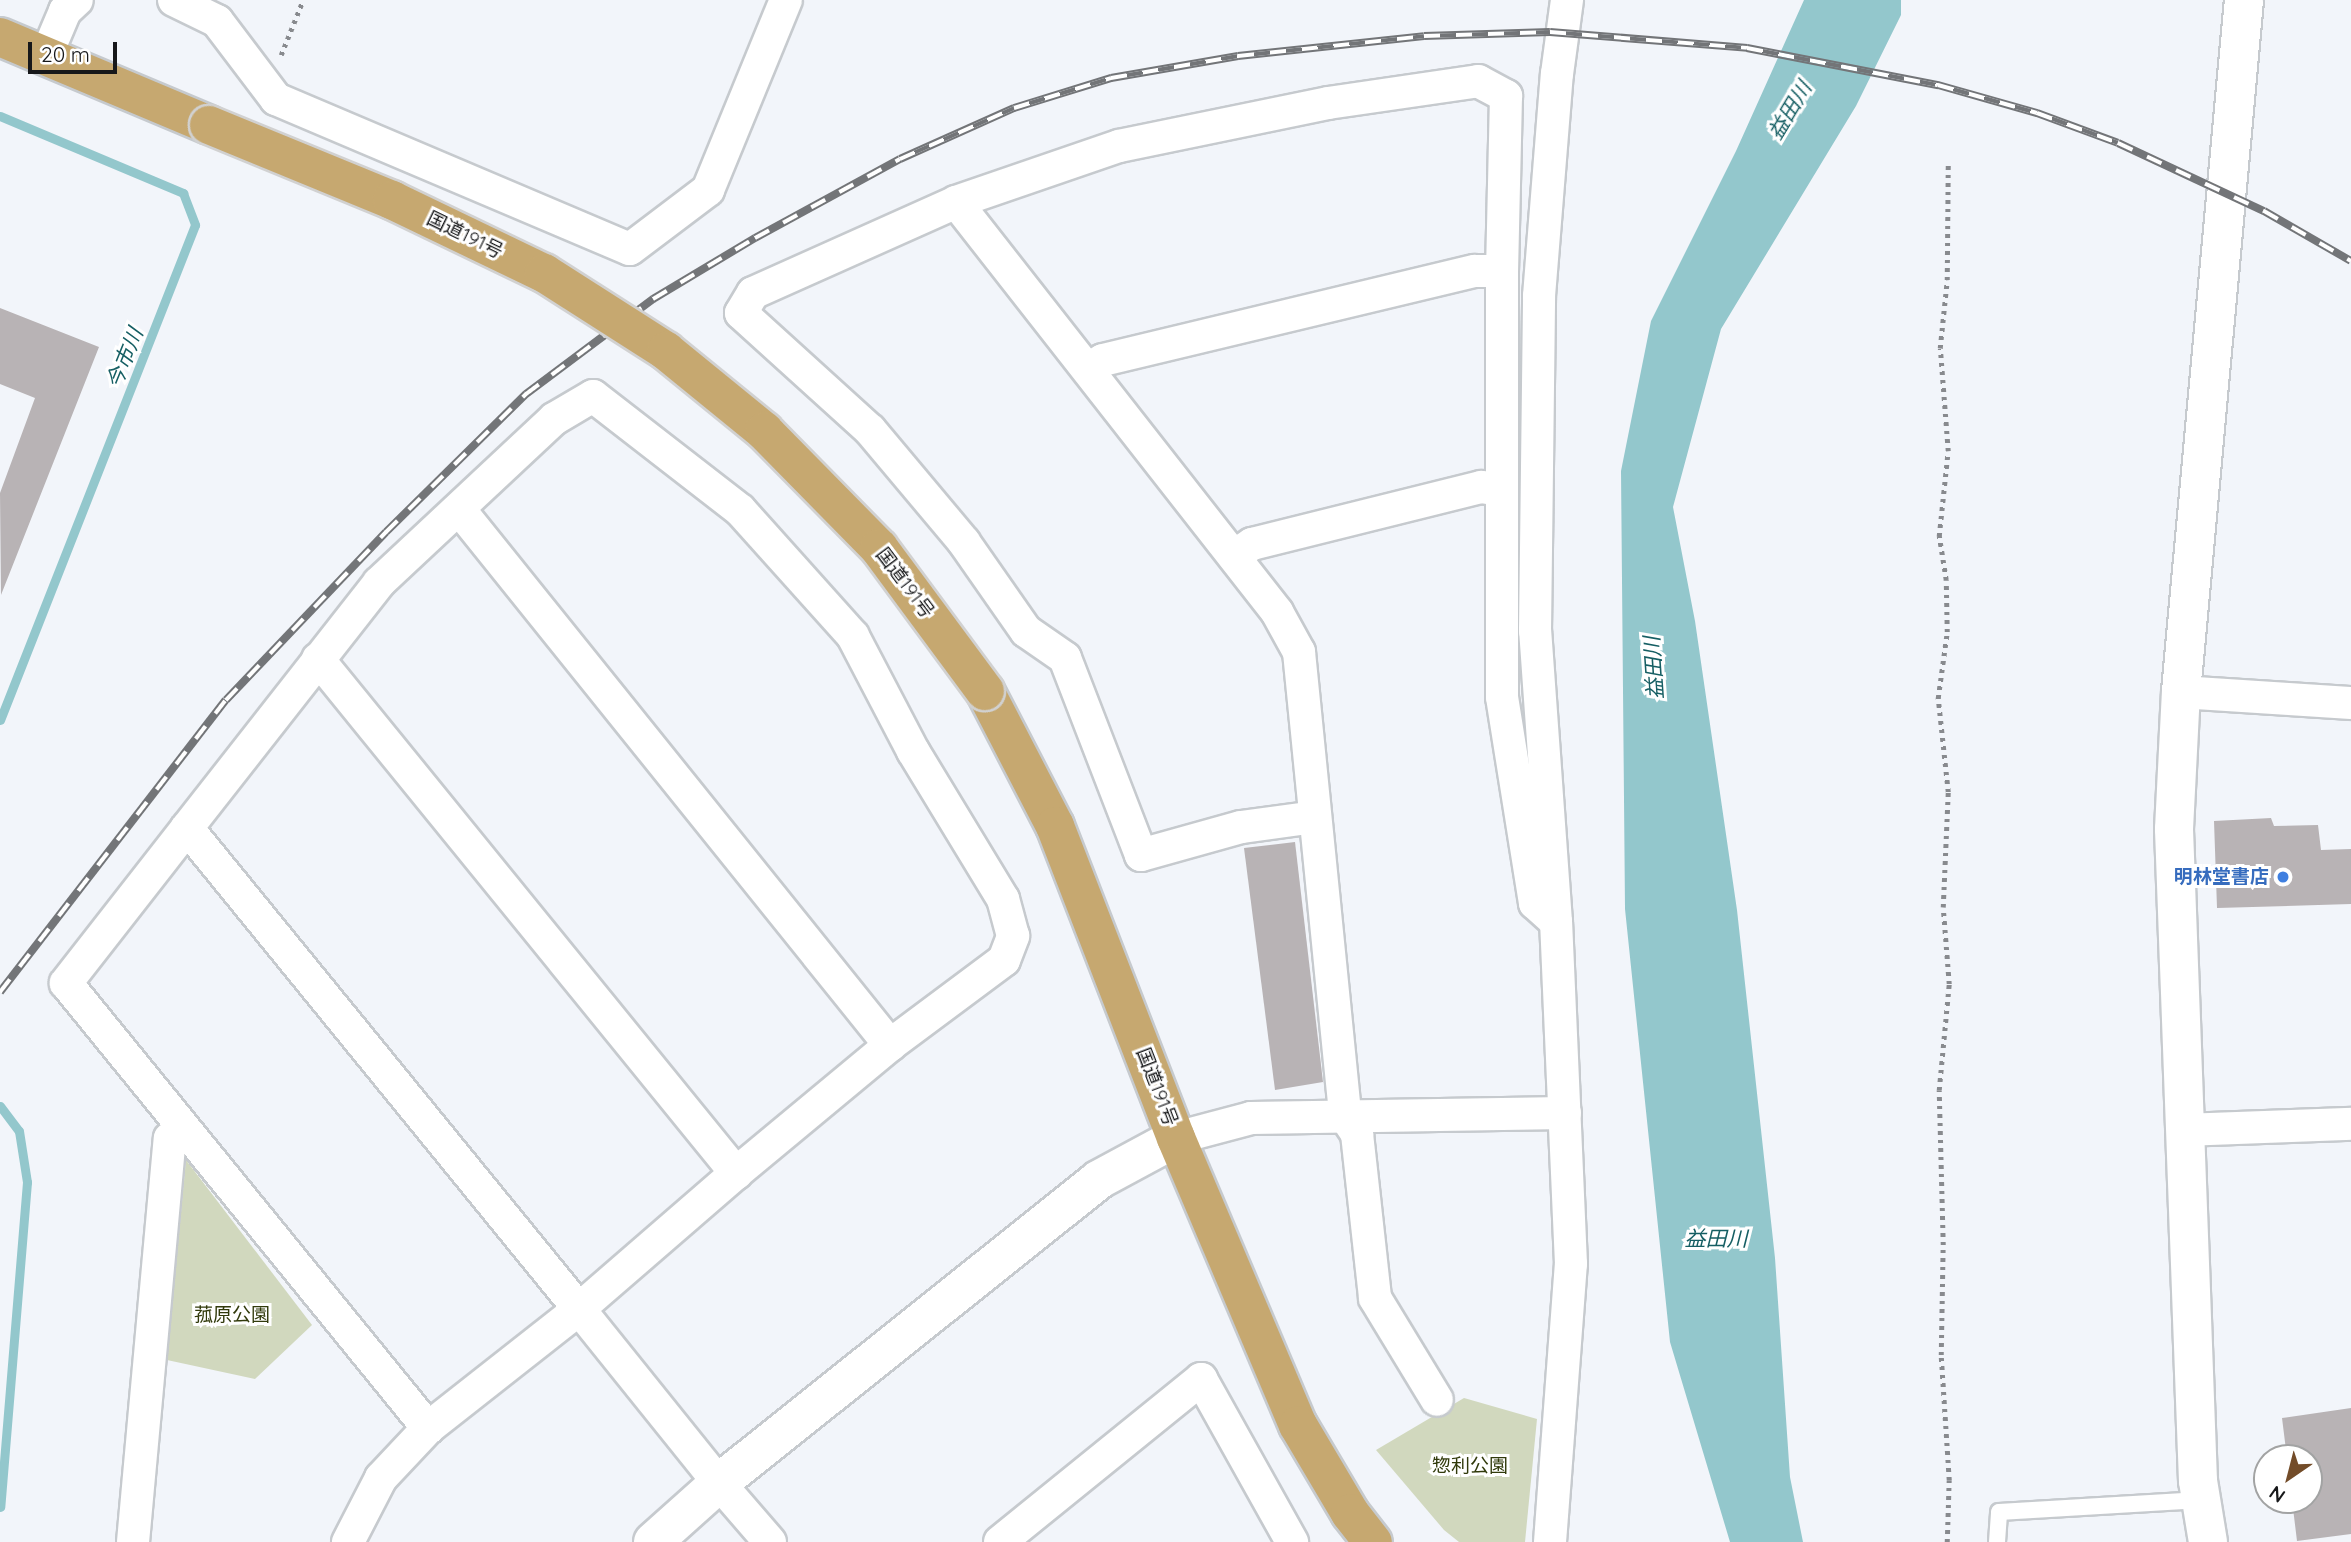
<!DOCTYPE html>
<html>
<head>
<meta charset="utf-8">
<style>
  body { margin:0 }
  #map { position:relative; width:2351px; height:1542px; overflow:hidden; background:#f2f5fa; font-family:Quicksand,"Noto Sans JP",sans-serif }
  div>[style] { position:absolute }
  .green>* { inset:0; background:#d1d8be }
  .water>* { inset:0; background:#93c7cc }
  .stream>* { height:9px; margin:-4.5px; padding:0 4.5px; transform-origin:4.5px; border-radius:4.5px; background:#93c7cc }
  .building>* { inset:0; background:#b8b3b5 }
  .path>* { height:4.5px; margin-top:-2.25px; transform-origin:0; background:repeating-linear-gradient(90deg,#888a8e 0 3.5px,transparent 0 8.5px) }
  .roads { filter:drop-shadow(2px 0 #c6cace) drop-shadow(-2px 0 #c6cace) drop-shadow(0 2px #c6cace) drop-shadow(0 -2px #c6cace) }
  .service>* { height:16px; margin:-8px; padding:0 8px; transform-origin:8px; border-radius:8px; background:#fff }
  .minor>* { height:32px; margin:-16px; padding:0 16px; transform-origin:16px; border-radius:16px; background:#fff }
  .tertiary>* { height:38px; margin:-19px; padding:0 19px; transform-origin:19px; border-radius:19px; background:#fff }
  .trunk>* { height:38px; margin:-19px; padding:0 19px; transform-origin:19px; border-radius:19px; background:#c6a870 }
  .rail>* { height:8px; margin-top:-4px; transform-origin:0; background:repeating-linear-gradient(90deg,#fff 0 16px,#737578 0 32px); box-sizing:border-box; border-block:2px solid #737578 }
  .bridges { filter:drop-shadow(2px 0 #d1d1d1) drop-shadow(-2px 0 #d1d1d1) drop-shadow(0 2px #d1d1d1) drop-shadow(0 -2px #d1d1d1) }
  .trunk-bridge>* { height:38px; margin:-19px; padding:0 19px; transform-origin:19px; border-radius:19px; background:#c6a870 }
  .dots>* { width:19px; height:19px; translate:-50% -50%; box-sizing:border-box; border:4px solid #fff; border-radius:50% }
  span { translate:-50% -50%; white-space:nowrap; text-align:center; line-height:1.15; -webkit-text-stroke:6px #fff; paint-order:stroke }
  .street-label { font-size:19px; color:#17181a }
  .shop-label { font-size:19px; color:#366cbe; font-weight:700 }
  .right { translate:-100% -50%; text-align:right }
  .park-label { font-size:19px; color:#313a0b }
  .water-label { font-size:21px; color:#155e63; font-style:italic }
  .north { position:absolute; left:2253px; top:1444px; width:70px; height:70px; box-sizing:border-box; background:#fff; border:2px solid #a2a3a3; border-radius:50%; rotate:215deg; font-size:19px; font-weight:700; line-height:28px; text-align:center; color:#17181a }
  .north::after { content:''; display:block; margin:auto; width:24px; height:32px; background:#734c29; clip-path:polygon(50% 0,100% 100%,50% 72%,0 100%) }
  .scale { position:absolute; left:28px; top:42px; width:89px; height:32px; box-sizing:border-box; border:4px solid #17181a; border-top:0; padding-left:9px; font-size:21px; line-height:24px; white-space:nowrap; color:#17181a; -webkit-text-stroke:5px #fff; paint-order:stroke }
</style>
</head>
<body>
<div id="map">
  <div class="green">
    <div style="clip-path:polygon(186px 1160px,312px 1325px,255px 1379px,167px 1360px)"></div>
    <div style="clip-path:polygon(1464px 1398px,1537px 1419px,1525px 1542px,1459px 1542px,1444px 1530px,1376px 1450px)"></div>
  </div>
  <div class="water">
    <div style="clip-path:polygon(1804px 0,1901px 0,1901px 15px,1856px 106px,1721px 329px,1673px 507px,1695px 621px,1737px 910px,1775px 1258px,1790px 1477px,1803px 1542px,1730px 1542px,1670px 1342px,1625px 909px,1621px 471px,1651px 321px,1736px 151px)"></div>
  </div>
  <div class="stream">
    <div style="left:0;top:116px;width:199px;rotate:22.8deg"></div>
    <div style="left:183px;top:193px;width:34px;rotate:69deg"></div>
    <div style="left:195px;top:225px;width:532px;rotate:111.5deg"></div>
    <div style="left:0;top:1106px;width:31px;rotate:53deg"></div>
    <div style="left:19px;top:1131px;width:52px;rotate:81.1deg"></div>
    <div style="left:27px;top:1182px;width:326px;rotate:94.7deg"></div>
  </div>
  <div class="building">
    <div style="clip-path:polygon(0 308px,99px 347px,1px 595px,0 493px,35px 398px,0 384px)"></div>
    <div style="clip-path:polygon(2271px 818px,2274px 826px,2318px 825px,2321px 850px,2351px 849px,2351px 904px,2217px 908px,2214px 821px)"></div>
    <div style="clip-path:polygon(1295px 842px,1323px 1082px,1275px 1090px,1244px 848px)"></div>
    <div style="clip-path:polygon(2351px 1408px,2351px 1534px,2297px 1541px,2292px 1500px,2309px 1500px,2309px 1458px,2287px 1458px,2282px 1418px)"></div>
  </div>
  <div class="path">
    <div style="left:281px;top:55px;width:59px;rotate:-68.2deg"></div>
    <div style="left:1947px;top:1542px;width:62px;rotate:-88.2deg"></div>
    <div style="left:1949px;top:1480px;width:125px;rotate:-93.7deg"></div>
    <div style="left:1941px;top:1355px;width:110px;rotate:-89deg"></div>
    <div style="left:1943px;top:1245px;width:155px;rotate:-91.5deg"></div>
    <div style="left:1939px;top:1090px;width:106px;rotate:-84.6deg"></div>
    <div style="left:1949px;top:984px;width:77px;rotate:-94.5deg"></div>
    <div style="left:1943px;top:907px;width:115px;rotate:-87.5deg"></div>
    <div style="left:1948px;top:792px;width:95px;rotate:-96.1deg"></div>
    <div style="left:1938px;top:698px;width:67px;rotate:-82.2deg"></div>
    <div style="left:1947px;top:632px;width:52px;rotate:-91.1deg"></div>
    <div style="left:1946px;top:580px;width:45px;rotate:-99deg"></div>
    <div style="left:1939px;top:536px;width:85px;rotate:-84deg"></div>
    <div style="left:1948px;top:451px;width:103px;rotate:-94.4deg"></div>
    <div style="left:1940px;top:348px;width:68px;rotate:-84.1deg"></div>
    <div style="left:1947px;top:280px;width:118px;rotate:-89.5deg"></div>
  </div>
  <div class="roads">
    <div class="service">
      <div style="left:1997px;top:1542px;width:30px;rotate:-86deg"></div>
      <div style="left:1999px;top:1512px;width:202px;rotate:-3.4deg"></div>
    </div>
    <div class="minor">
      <div style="left:174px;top:0;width:48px;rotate:26deg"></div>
      <div style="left:217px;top:21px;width:98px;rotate:52.9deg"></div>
      <div style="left:276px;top:99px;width:384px;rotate:23deg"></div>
      <div style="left:630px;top:249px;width:98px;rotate:-37.1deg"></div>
      <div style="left:708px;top:190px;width:205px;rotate:-67.7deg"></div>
      <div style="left:46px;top:56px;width:49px;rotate:-67.1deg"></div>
      <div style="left:65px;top:11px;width:16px;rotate:-43deg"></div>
      <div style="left:956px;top:202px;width:521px;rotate:51.94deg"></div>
      <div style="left:1277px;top:612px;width:46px;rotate:61.2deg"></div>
      <div style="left:1299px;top:652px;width:466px;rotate:84.3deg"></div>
      <div style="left:1345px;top:1116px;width:22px;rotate:56deg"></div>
      <div style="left:1357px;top:1134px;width:165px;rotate:83.7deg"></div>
      <div style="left:1375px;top:1298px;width:119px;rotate:58.7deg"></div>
      <div style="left:1088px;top:369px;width:17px;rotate:-31deg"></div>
      <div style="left:1103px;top:360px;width:382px;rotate:-13.5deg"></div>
      <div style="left:1475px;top:271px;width:27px"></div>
      <div style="left:459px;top:509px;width:688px;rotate:51.2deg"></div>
      <div style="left:1234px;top:556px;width:22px;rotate:-34deg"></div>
      <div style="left:1252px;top:544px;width:236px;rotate:-14deg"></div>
      <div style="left:1481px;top:487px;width:19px;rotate:9deg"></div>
      <div style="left:318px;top:659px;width:663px;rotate:50.88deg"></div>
      <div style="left:2181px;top:692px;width:170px;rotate:3.7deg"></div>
      <div style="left:1315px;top:817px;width:75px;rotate:172.3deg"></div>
      <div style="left:1241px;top:827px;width:104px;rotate:164.4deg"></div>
      <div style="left:1141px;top:855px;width:211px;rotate:-111.1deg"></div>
      <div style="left:1065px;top:658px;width:47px;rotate:-145.3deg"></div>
      <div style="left:1026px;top:631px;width:108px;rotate:-124.9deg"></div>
      <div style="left:964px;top:542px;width:146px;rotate:-130deg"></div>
      <div style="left:870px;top:430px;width:174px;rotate:-137.8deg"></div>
      <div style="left:741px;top:313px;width:23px;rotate:-59deg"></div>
      <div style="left:753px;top:293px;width:222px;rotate:-24.1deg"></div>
      <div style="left:956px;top:202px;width:172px;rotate:-19deg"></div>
      <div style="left:1119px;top:146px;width:213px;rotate:-11.6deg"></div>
      <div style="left:1328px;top:103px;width:152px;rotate:-8.3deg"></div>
      <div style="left:1478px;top:81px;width:32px;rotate:28deg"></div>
      <div style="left:1506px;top:96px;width:175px;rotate:91.3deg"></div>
      <div style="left:1502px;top:271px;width:426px;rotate:90deg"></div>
      <div style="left:1502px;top:697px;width:209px;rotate:80.9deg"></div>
      <div style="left:1535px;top:903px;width:28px;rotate:42deg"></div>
      <div style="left:187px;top:828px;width:197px;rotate:128deg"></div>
      <div style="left:66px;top:983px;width:574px;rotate:50.87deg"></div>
      <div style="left:2185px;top:1130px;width:166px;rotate:-2.1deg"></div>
      <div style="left:1176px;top:1138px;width:78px;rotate:-14.9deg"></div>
      <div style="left:1251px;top:1118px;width:314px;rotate:-0.9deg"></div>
      <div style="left:133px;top:1542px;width:405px;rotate:-84.8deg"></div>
      <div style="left:170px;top:1139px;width:16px;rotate:-47deg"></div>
      <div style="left:348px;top:1542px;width:72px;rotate:-62.7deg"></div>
      <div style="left:381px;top:1478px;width:69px;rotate:-46.8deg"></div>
      <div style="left:428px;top:1428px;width:192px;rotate:-38.2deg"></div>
      <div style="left:579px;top:1309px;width:208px;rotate:-40.9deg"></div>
      <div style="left:736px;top:1173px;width:200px;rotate:-39.7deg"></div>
      <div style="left:890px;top:1045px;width:142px;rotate:-36.7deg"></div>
      <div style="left:1004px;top:960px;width:26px;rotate:-69deg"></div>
      <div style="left:1013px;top:936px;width:38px;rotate:-105deg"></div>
      <div style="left:1003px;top:899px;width:173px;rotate:-121.3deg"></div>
      <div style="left:913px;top:751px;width:130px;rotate:-117.6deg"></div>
      <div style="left:853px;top:636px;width:169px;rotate:-131.9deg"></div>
      <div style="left:740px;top:510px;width:186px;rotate:-142.2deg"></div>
      <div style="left:593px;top:396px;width:45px;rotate:149.5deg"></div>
      <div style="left:554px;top:419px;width:240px;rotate:136.9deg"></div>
      <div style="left:379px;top:583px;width:311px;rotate:128.1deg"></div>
      <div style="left:187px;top:828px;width:621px;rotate:50.82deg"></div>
      <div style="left:579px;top:1309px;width:223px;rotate:51.2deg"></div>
      <div style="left:719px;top:1483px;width:78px;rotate:49.2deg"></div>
      <div style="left:1000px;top:1542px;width:259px;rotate:-39deg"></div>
      <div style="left:1201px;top:1379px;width:187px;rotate:60.8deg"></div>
      <div style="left:1550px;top:1542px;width:279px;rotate:-85.7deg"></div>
      <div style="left:1571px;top:1264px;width:342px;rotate:-92.5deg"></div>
      <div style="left:1556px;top:922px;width:292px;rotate:-94.1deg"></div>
      <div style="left:1535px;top:631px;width:335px;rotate:-89.3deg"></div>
      <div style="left:1539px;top:296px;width:223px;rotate:-85.4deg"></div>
      <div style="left:1557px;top:74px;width:75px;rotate:-82.3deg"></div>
    </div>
    <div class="tertiary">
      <div style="left:653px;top:1542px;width:89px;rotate:-41.8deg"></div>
      <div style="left:719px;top:1483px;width:485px;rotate:-38.6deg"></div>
      <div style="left:1098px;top:1180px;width:89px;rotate:-28.3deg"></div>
      <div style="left:2208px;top:1542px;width:62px;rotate:-99.3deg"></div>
      <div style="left:2198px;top:1481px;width:652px;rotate:-92.11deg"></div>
      <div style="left:2174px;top:829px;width:137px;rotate:-87.1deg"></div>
      <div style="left:2181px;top:692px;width:695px;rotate:-84.8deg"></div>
    </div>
    <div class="trunk">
      <div style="left:0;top:37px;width:227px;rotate:22.8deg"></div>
      <div style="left:985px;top:691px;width:152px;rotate:62.6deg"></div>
      <div style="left:1055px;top:826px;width:335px;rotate:68.8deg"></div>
      <div style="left:1176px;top:1138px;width:312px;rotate:67deg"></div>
      <div style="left:1298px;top:1425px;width:102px;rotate:59.4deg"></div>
      <div style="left:1350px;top:1513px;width:37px;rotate:52deg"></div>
    </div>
  </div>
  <div class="rail">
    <div style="left:0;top:992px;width:369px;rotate:-52.3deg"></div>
    <div style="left:226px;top:700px;width:232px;rotate:-46.4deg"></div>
    <div style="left:386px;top:532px;width:197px;rotate:-44.6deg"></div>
    <div style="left:526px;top:394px;width:159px;rotate:-36.8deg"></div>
    <div style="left:653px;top:299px;width:119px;rotate:-30.9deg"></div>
    <div style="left:755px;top:238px;width:165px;rotate:-28.6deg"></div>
    <div style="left:900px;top:159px;width:125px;rotate:-24.1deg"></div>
    <div style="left:1014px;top:108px;width:102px;rotate:-17.2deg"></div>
    <div style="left:1111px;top:78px;width:129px;rotate:-9.8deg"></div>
    <div style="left:1238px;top:56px;width:187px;rotate:-6.1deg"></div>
    <div style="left:1424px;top:36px;width:126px;rotate:-1.8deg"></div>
    <div style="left:1550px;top:32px;width:198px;rotate:4.6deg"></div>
    <div style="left:1747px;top:48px;width:195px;rotate:11deg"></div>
    <div style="left:1938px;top:85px;width:103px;rotate:15.8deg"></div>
    <div style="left:2037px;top:113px;width:86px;rotate:20.3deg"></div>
    <div style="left:2118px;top:143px;width:161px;rotate:25deg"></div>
    <div style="left:2264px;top:211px;width:100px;rotate:29.9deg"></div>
  </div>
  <div class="bridges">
    <div class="trunk-bridge">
      <div style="left:209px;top:125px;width:198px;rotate:22.3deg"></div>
      <div style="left:392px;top:200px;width:169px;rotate:25.7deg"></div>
      <div style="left:544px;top:273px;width:145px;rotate:32.6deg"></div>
      <div style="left:666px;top:351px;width:127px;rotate:39.2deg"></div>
      <div style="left:764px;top:431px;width:164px;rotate:45.5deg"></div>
      <div style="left:879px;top:548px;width:178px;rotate:53.5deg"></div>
    </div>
  </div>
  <div class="dots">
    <div style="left:2283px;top:877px;background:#3f7fe0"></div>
  </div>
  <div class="street-label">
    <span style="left:465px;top:235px;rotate:26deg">国道191号</span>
    <span style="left:905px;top:583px;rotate:53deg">国道191号</span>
    <span style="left:1157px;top:1087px;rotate:69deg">国道191号</span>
  </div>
  <div class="shop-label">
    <span class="right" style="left:2269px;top:877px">明林堂書店</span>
  </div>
  <div class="park-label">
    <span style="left:232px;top:1315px">菰原公園</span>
    <span style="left:1470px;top:1466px">惣利公園</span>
  </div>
  <div class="water-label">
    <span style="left:1789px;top:110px;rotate:-59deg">益田川</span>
    <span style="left:124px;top:358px;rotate:-68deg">今市川</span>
    <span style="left:1653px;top:668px;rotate:-94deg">益田川</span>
    <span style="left:1716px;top:1238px">益田川</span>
  </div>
  <div class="north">N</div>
  <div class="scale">20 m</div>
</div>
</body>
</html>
